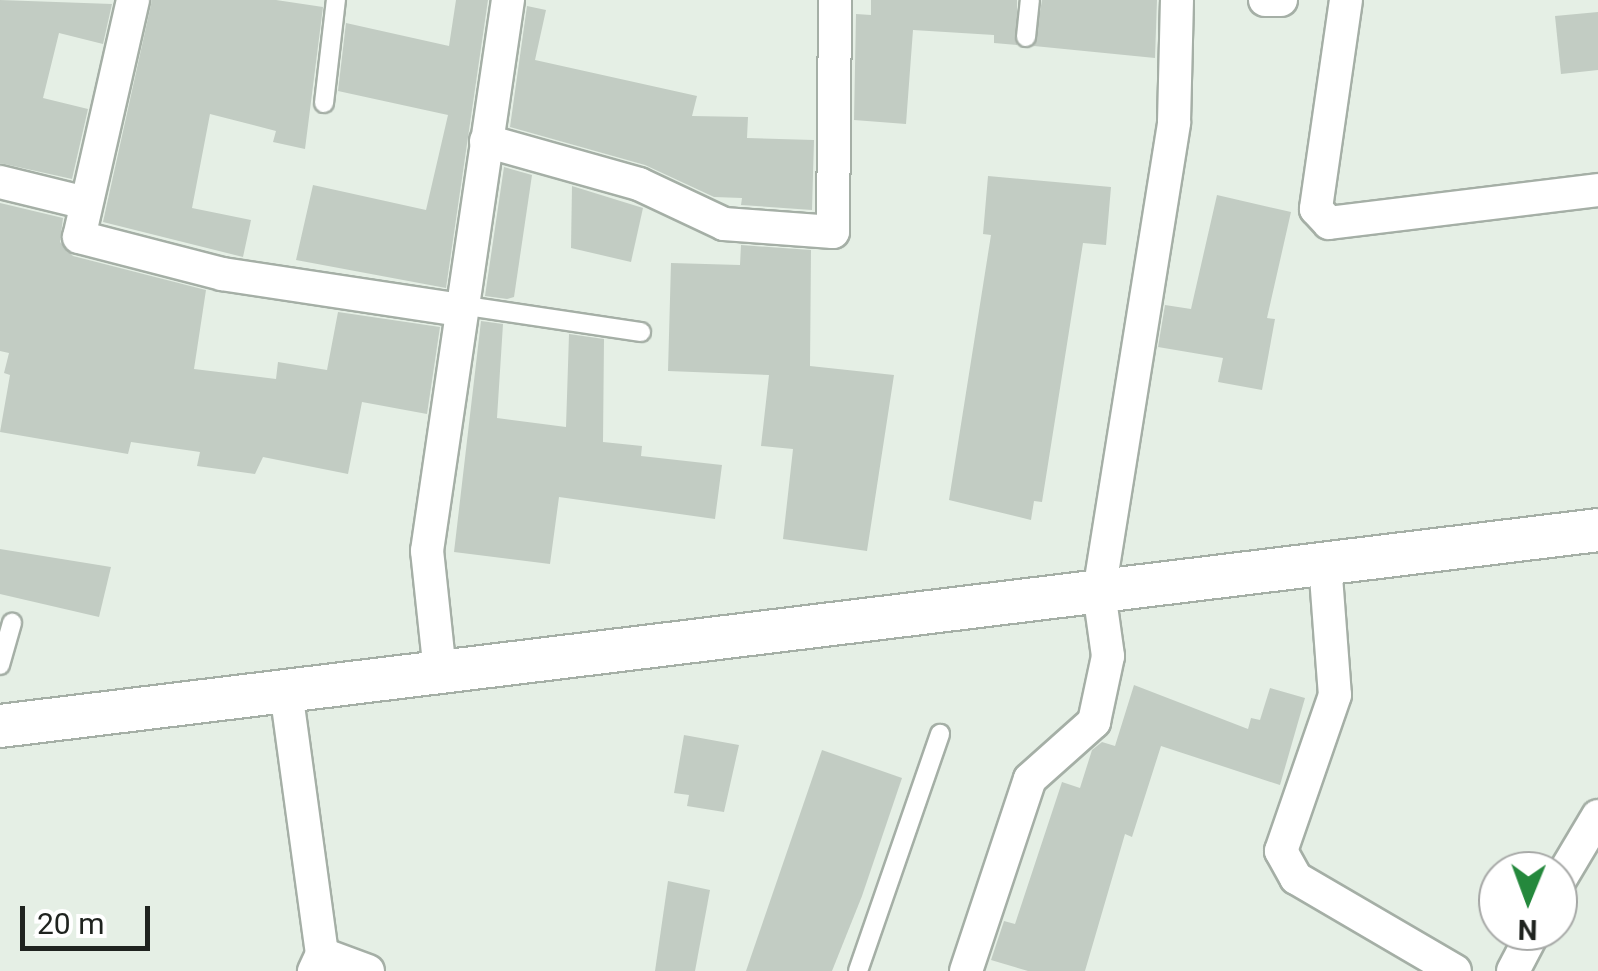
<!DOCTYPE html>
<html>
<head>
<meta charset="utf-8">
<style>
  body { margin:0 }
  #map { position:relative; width:1598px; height:971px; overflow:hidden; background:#e5efe5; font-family:Roboto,sans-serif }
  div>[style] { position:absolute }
  .building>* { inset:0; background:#c2ccc3 }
  .roads { filter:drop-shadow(2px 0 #a5afa6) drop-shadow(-2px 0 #a5afa6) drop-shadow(0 2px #a5afa6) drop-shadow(0 -2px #a5afa6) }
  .service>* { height:18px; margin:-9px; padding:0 9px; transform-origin:9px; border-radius:9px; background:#fff }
  .minor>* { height:32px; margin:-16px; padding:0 16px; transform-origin:16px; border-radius:16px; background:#fff }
  .tertiary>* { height:42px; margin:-21px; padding:0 21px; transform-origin:21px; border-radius:21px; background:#fff }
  span { translate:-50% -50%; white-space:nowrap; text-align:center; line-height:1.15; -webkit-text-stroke:10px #fff; paint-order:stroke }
  .north { position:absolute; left:1478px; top:851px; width:100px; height:100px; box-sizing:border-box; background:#fff; border:2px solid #a5a7a5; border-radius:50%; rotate:181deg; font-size:28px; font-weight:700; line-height:40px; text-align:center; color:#1f231f }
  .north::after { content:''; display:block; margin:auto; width:35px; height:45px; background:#24883c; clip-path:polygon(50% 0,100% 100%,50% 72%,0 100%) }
  .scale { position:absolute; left:20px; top:906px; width:130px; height:45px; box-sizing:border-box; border:5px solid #1f231f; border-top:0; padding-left:12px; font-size:30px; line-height:35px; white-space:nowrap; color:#1f231f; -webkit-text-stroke:8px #fff; paint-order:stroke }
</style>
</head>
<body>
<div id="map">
  <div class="building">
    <div style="clip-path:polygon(0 0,112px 4px,103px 44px,59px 33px,43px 98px,88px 109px,72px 179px,0 163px)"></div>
    <div style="clip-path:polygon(152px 0,276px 0,323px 7px,305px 149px,273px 142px,276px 131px,210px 114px,192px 208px,251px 220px,243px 257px,103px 222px)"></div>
    <div style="clip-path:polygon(456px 0,488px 0,446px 288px,296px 260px,313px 185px,426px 210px,448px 115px,338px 91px,346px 23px,449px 46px)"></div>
    <div style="clip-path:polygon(871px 0,1017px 0,1017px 45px,994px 43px,994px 35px,913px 30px,906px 124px,854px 120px,856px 14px,871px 15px)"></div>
    <div style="clip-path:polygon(1042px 0,1157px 0,1155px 58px,1034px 46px)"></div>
    <div style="clip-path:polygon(527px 6px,546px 10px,535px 60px,697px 96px,692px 116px,748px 117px,747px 138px,814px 140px,812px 210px,741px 205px,742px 198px,714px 197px,645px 165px,510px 127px)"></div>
    <div style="clip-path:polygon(1598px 12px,1598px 70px,1561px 74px,1555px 16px)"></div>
    <div style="clip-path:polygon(504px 167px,532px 175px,514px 297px,507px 299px,485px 296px)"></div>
    <div style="clip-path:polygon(988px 176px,1111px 187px,1106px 245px,1083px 243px,1042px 502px,1034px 501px,1031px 520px,949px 500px,991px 235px,983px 234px)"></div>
    <div style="clip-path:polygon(572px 186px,643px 208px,631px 262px,571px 248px)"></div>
    <div style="clip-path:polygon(1217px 195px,1291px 212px,1267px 318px,1275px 319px,1262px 390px,1218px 382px,1223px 358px,1158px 347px,1165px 305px,1191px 309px)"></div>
    <div style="clip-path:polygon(0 203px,63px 218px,60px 242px,73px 256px,206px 290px,194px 369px,276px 379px,278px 362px,327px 370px,338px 312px,440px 327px,427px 414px,362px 402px,348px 474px,263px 457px,255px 474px,197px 466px,200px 452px,131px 442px,128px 454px,0 432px,10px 375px,4px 373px,9px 353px,0 351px)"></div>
    <div style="clip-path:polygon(741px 245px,811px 250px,810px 366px,894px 375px,867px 551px,783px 539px,793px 449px,761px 446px,769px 375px,668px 371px,671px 263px,740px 265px)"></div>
    <div style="clip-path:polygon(481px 321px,503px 324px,497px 418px,566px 427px,569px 334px,604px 339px,603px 442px,642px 446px,641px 456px,722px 465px,715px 519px,559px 497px,550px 564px,454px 552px)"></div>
    <div style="clip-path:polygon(0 549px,111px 567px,99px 617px,0 594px)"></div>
    <div style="clip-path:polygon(1134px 685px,1248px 729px,1251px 718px,1260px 720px,1270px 688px,1305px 698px,1280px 785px,1161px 746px,1132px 837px,1125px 834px,1085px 971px,1028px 971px,991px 960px,1004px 921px,1015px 924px,1062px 782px,1080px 788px,1092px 750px,1102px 742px,1115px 746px)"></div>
    <div style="clip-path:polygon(684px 735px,739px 745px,724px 812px,687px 806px,689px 795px,674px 793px)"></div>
    <div style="clip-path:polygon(822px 750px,902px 778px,862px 896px,832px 971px,746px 971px)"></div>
    <div style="clip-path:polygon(668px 881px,710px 890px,695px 971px,655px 971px)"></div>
  </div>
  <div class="roads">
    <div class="service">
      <div style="left:1026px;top:37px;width:37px;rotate:-84deg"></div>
      <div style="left:324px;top:103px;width:104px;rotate:-83.4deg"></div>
      <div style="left:460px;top:305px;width:183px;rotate:8.5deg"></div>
      <div style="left:0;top:665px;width:44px;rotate:-74.1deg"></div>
      <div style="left:858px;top:971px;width:251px;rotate:-70.9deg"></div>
    </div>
    <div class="minor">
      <div style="left:133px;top:0;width:243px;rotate:102.8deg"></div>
      <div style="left:79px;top:237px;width:148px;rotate:14.5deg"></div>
      <div style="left:222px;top:274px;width:241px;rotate:8.6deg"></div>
      <div style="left:1265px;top:0;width:16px"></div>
      <div style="left:1346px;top:0;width:211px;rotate:98.2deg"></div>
      <div style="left:1316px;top:209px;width:19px;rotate:47deg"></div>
      <div style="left:1329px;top:223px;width:271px;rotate:-7deg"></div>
      <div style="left:486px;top:141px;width:159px;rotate:15.7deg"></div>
      <div style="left:639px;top:184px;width:94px;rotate:25.2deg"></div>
      <div style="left:724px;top:224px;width:109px;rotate:4.2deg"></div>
      <div style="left:833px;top:232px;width:232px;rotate:-89.5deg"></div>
      <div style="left:0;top:182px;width:84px;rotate:13.7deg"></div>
      <div style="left:1325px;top:563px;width:132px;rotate:85.7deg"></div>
      <div style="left:1335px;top:695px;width:165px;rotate:109.1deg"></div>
      <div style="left:1281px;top:851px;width:31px;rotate:61deg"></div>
      <div style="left:1296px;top:878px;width:184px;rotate:30.3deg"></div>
      <div style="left:440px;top:672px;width:122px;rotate:-96.1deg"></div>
      <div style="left:427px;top:551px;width:557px;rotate:-81.64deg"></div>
      <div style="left:286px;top:691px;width:265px;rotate:82.2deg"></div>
      <div style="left:322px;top:954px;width:19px;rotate:115deg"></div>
      <div style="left:1558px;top:883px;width:78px;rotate:-59.2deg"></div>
      <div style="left:322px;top:954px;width:49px;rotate:20.3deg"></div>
      <div style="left:966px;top:971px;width:202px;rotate:-71.6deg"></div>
      <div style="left:1030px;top:779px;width:86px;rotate:-41.7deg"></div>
      <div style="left:1094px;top:722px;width:67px;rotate:-78deg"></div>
      <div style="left:1108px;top:656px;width:65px;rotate:-98deg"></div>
      <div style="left:1099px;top:592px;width:476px;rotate:-80.9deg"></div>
      <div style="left:1174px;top:122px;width:122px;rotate:-88.6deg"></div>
      <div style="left:1513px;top:971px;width:45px;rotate:-62.3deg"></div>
    </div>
    <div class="tertiary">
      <div style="left:0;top:726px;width:1610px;rotate:-6.99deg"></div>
    </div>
  </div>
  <div class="north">N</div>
  <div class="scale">20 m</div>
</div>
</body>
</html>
